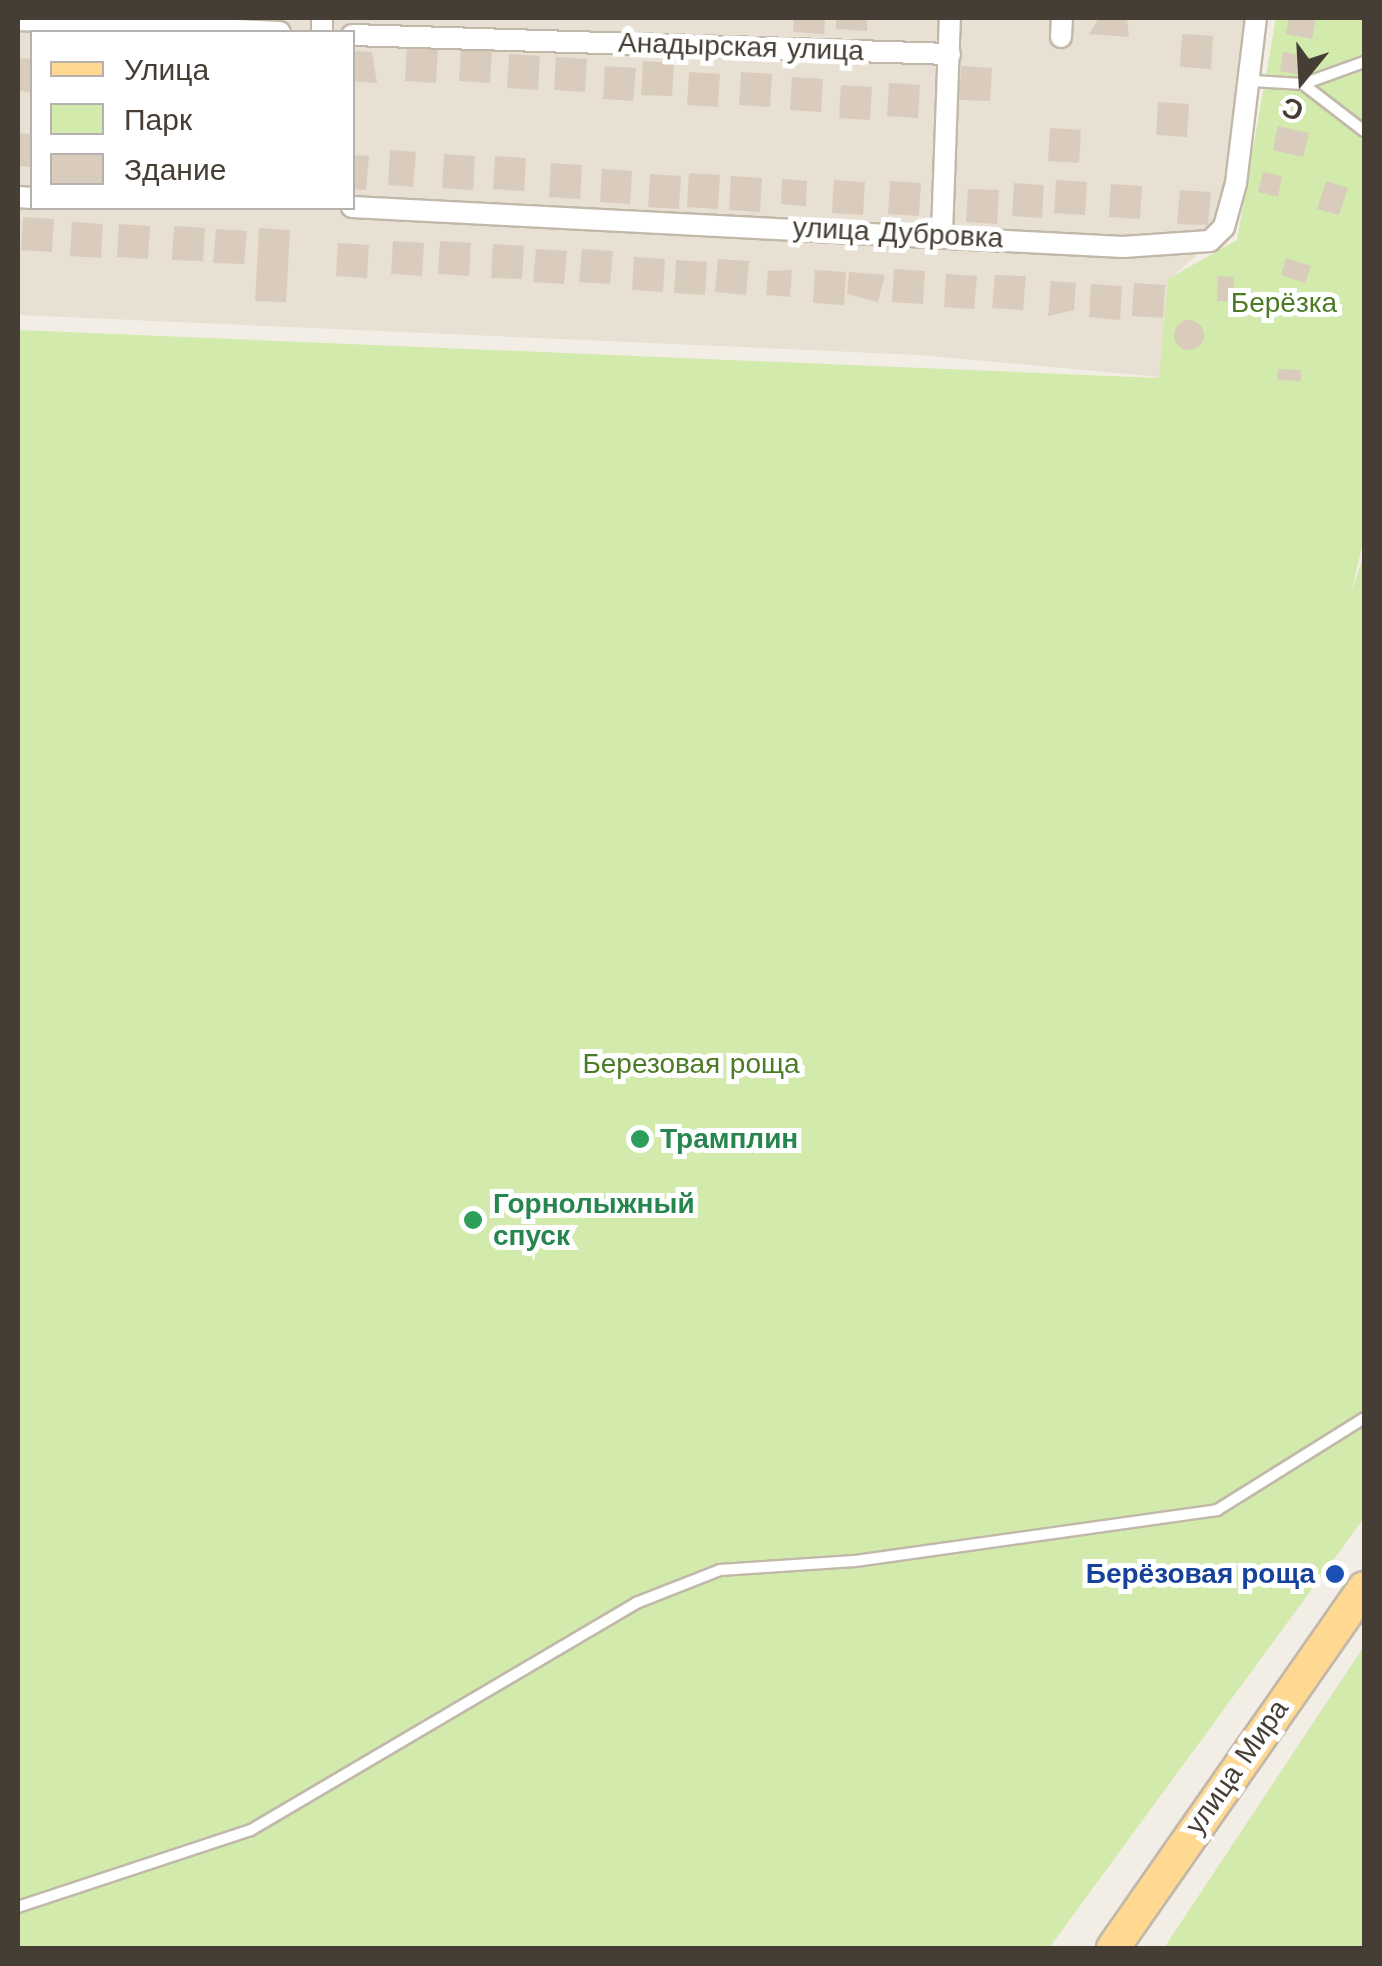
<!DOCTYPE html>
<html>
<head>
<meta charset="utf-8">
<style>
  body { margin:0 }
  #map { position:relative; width:1382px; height:1966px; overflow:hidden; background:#f3eee5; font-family:"Work Sans",sans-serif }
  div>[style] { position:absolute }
  .residential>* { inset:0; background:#e8e0d3 }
  .green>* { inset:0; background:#d2eaab }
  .building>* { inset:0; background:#d9ccbd }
  .round { border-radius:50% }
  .roads { filter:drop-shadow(2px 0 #c2b8aa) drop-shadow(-2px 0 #c2b8aa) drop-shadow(0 2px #c2b8aa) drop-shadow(0 -2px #c2b8aa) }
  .lane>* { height:10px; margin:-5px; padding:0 5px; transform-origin:5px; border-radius:5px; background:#fff }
  .street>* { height:20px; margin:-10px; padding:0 10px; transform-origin:10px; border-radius:10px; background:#fff }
  .primary>* { height:32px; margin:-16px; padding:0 16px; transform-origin:16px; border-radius:16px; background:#ffd992 }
  .dots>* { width:28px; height:28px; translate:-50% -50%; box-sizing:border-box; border:5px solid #fff; border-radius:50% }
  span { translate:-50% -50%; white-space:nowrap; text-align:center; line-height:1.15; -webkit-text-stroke:10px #fff; paint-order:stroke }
  .street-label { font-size:28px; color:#463e34 }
  .park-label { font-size:28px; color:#4b7b24 }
  .leisure-label { font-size:28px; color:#27864d; font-weight:700 }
  .left { translate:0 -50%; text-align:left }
  .transit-label { font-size:28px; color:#164399; font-weight:700 }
  .right { translate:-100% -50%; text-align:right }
  .frame { position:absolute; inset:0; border:20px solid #463e34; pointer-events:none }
  .legend { position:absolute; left:30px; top:30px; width:325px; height:180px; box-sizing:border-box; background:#fff; border:2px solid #b5b2ae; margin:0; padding:12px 18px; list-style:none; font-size:30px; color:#463e34 }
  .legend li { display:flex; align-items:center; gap:20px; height:50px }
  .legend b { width:50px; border:2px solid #b5b2ae }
  .north { position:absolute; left:1252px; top:30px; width:100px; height:100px; -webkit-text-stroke:8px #fff; paint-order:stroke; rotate:198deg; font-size:28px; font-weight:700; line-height:40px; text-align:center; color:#463e34 }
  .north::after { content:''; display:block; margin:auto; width:35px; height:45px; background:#463e34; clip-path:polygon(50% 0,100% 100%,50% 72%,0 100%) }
</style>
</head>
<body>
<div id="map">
  <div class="residential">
    <div style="clip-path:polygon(evenodd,18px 18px,1261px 18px,1227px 230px,1168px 280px,1160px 377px,919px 355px,18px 315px,18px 18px,32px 32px,352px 32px,352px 208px,32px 208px,32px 32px)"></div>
  </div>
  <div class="green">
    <div style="clip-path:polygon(1276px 18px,1364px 18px,1364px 538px,1351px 593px,1364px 554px,1364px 1518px,1049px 1948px,18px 1948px,18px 330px,1159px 378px,1168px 279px,1237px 240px)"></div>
    <div style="clip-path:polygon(1364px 1646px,1364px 1948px,1164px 1948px)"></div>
  </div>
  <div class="building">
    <div style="clip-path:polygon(794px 18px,825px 18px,824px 34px,793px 32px)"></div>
    <div style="clip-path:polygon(836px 18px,867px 18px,867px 31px,836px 29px)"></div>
    <div style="clip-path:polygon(1099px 18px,1127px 18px,1129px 37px,1089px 34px)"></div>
    <div style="clip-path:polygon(1289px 18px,1316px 18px,1312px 39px,1286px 34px)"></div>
    <div style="clip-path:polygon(1182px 34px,1213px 36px,1211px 69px,1180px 67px)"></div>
    <div style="clip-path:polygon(407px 47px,438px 49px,436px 83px,405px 81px)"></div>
    <div style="clip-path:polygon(461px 48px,492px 50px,490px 83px,459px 81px)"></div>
    <div style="clip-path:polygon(352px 51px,372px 52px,377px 83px,352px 81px)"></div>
    <div style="clip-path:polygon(1283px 52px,1310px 57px,1306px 76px,1280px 71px)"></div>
    <div style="clip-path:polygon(509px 54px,540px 56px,538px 90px,507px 88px)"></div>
    <div style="clip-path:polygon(556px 57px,587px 59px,585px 92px,554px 90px)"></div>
    <div style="clip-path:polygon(20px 58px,32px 59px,32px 92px,18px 91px)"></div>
    <div style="clip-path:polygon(643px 61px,674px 63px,672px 96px,641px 95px)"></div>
    <div style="clip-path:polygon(605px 66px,636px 68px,633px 101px,603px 99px)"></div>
    <div style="clip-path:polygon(961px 66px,992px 68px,990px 101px,959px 100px)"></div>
    <div style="clip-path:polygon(689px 72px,720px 74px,718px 107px,687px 105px)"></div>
    <div style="clip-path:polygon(741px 72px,772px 74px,770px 107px,739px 105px)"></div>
    <div style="clip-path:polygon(792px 77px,823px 79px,821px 112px,790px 110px)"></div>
    <div style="clip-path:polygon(889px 83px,920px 85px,918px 118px,887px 116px)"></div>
    <div style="clip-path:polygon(841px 85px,872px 87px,870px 120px,839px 118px)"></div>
    <div style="clip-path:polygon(1158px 102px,1189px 104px,1187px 137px,1156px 135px)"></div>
    <div style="clip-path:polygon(1278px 126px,1309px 133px,1303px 157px,1273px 150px)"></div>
    <div style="clip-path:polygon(1050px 128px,1081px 130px,1079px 163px,1048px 161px)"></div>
    <div style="clip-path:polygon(18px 133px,32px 134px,32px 167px,18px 166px)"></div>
    <div style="clip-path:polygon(390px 150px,416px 152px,413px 187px,388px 185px)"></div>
    <div style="clip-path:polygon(444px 154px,475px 156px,473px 190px,442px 188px)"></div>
    <div style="clip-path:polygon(352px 155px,369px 156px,366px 190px,352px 189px)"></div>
    <div style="clip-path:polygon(495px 156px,526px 158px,524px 191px,493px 189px)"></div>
    <div style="clip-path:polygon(551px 163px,582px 165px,580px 199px,549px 197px)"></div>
    <div style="clip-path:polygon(602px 169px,632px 171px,630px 204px,600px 202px)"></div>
    <div style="clip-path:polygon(1263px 172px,1282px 176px,1278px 197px,1258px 192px)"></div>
    <div style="clip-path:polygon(689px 173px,720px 175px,718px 209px,687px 207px)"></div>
    <div style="clip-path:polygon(650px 174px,681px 176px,679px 209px,648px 207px)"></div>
    <div style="clip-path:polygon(731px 176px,762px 178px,760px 212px,729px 210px)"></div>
    <div style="clip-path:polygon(782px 179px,807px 181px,806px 206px,781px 204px)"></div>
    <div style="clip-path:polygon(834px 180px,865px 182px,863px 215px,832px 213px)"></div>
    <div style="clip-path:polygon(1056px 180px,1087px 182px,1085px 215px,1054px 213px)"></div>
    <div style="clip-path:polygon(890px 181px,921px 183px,919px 216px,888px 214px)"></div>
    <div style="clip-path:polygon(1326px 181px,1348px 188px,1339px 215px,1317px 209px)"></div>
    <div style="clip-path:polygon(1014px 183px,1044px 185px,1042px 218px,1012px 216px)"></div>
    <div style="clip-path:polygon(1111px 184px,1142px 186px,1140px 219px,1109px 217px)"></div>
    <div style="clip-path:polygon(968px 189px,999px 190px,997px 224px,966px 222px)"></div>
    <div style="clip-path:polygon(1180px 190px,1211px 192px,1208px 225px,1177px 224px)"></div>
    <div style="clip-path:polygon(23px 217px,54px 219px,52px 252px,21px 250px)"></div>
    <div style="clip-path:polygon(72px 222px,103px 224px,101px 258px,70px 256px)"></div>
    <div style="clip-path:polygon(119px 224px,150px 226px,148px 259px,117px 257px)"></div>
    <div style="clip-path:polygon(174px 226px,205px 228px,203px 261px,172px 260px)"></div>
    <div style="clip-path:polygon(259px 228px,290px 230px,286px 302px,255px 301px)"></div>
    <div style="clip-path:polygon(216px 229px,247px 231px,244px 264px,213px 263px)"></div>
    <div style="clip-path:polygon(393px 241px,424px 243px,422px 276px,391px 274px)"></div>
    <div style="clip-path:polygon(440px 241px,471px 243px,469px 276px,438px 274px)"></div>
    <div style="clip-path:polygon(338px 243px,369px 245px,367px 278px,336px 276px)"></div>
    <div style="clip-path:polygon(493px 244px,524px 246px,522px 279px,491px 278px)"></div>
    <div style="clip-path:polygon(536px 249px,567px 251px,564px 284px,533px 282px)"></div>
    <div style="clip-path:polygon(582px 249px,613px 251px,610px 284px,579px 282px)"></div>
    <div style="clip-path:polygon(634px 257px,665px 259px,663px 292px,632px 290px)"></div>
    <div style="clip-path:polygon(1286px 258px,1311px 266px,1305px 283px,1281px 275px)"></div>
    <div style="clip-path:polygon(718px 259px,749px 261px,746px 295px,715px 292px)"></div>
    <div style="clip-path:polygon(676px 260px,707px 262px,705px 295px,674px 293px)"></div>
    <div style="clip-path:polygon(894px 269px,925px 271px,923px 304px,892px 302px)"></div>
    <div style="clip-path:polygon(792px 270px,790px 297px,766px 295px,768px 271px)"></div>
    <div style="clip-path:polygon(815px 270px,846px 272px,844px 305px,813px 303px)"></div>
    <div style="clip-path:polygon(849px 272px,885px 275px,878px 302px,847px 294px)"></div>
    <div style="clip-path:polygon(946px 274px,977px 276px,974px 309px,944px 307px)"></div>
    <div style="clip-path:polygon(995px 275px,1026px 276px,1023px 310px,992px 308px)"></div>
    <div style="clip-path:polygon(1218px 276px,1234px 277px,1233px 302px,1217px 301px)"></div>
    <div style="clip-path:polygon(1051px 281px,1076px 283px,1074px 310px,1048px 316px)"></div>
    <div style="clip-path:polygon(1134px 283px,1165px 285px,1163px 318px,1132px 316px)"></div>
    <div style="clip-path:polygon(1091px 284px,1122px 286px,1120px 320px,1089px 317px)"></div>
    <div class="round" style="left:1174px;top:320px;width:30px;height:30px"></div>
    <div style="clip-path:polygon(1278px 369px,1301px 370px,1301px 381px,1277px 380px)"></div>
  </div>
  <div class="roads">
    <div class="lane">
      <div style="left:1252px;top:81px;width:51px;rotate:3.4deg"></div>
      <div style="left:1303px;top:84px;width:77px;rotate:37.6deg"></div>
      <div style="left:1303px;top:84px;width:65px;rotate:-19.8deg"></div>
      <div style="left:18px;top:1907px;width:245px;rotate:-18.3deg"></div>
      <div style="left:251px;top:1830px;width:447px;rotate:-30.5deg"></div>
      <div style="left:636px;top:1603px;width:90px;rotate:-21.4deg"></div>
      <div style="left:720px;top:1570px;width:135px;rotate:-3.8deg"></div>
      <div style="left:855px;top:1561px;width:366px;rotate:-8deg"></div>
      <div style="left:1217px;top:1510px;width:173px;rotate:-32deg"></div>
    </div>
    <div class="street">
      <div style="left:18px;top:20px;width:262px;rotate:2.6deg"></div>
      <div style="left:322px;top:32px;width:14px;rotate:-90deg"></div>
      <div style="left:352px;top:35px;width:598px;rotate:1.82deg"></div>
      <div style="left:1061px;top:37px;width:19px;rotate:-87deg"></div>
      <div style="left:18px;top:197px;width:14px;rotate:4deg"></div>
      <div style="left:352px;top:207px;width:772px;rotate:2.97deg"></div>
      <div style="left:1123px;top:247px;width:87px;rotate:-3.9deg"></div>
      <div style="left:1210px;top:241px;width:20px;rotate:-45deg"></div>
      <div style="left:1224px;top:227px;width:46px;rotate:-74.7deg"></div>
      <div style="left:1236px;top:183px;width:166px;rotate:-83.1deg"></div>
      <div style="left:942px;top:233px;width:215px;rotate:-87.9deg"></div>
    </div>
    <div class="primary">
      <div style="left:1113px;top:1948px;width:439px;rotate:-55.1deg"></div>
    </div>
  </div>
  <div class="dots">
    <div style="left:640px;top:1139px;background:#2e9e5b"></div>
    <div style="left:473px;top:1220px;background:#2e9e5b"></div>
    <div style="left:1335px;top:1574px;background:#1a4fb4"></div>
  </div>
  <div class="street-label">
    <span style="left:741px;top:47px;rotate:2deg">Анадырская улица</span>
    <span style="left:898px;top:233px;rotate:3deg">улица Дубровка</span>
    <span style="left:1237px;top:1767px;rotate:-55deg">улица Мира</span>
  </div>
  <div class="park-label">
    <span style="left:1284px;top:303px">Берёзка</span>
    <span style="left:691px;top:1064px">Березовая роща</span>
  </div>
  <div class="leisure-label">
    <span class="left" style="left:660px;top:1139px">Трамплин</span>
    <span class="left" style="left:493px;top:1220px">Горнолыжный<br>спуск</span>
  </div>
  <div class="transit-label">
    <span class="right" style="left:1315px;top:1574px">Берёзовая роща</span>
  </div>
  <div class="frame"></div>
  <ul class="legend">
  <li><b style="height:12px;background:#ffd992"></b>Улица</li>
  <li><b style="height:28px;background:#d2eaab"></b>Парк</li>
  <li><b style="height:28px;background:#d9ccbd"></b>Здание</li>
  </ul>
  <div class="north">С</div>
</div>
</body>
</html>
